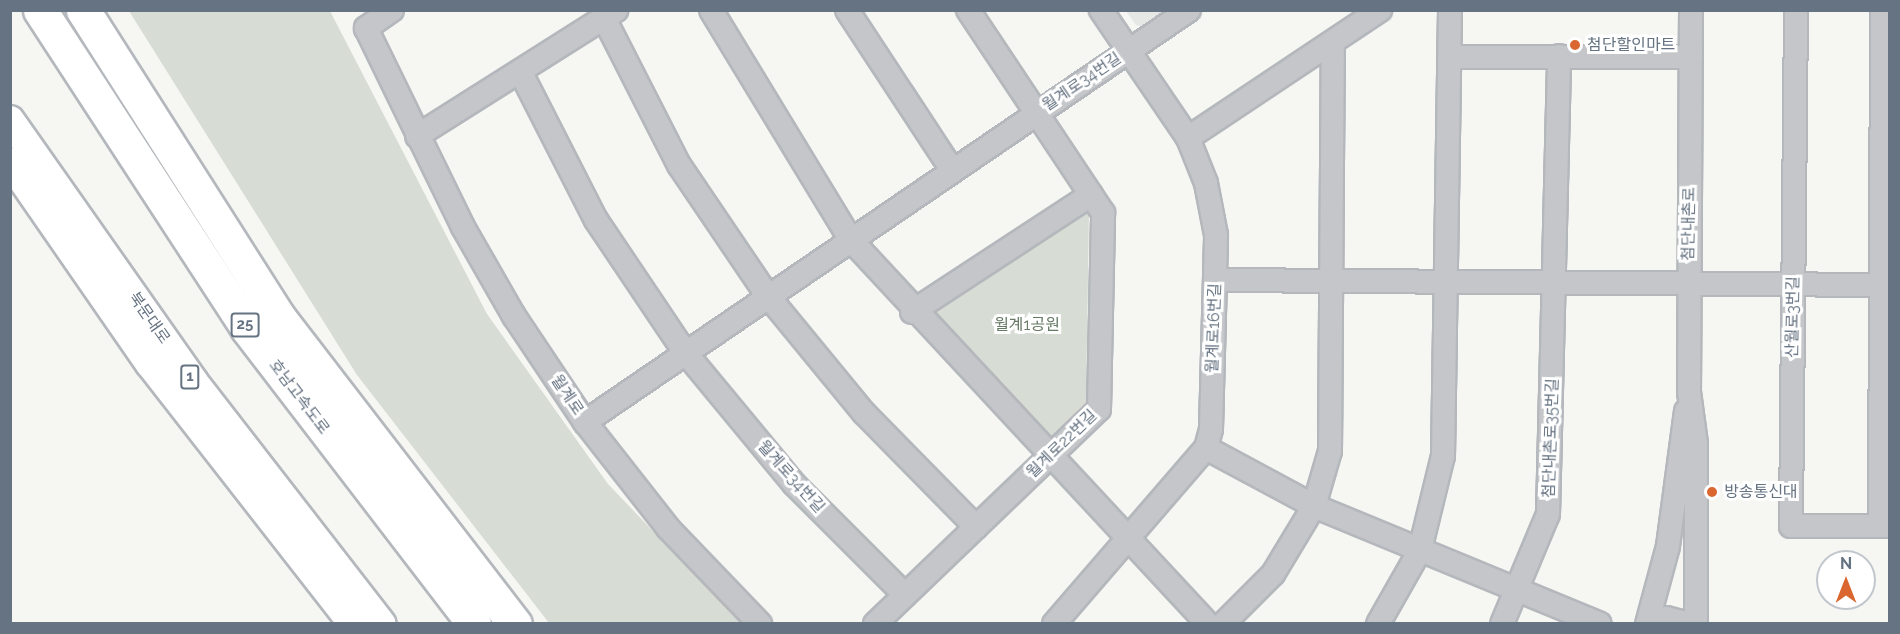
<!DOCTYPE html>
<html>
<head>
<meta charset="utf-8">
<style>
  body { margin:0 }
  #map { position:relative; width:1900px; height:634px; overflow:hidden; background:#f6f6f3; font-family:Raleway,"Noto Sans KR",sans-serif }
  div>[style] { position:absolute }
  .built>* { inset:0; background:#e6e8e6 }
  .green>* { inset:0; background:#d7ddd4 }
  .roads { filter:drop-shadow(2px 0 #b4b8bc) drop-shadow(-2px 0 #b4b8bc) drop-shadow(0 2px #b4b8bc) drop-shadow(0 -2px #b4b8bc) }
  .minor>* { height:22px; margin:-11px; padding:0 11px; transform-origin:11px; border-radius:11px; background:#c4c6ca }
  .major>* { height:28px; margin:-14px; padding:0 14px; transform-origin:14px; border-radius:14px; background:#fff }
  .highway>* { height:33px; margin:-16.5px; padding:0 16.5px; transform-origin:16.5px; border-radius:16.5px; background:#fff }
  .dots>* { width:16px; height:16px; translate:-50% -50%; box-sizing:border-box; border:3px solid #fff; border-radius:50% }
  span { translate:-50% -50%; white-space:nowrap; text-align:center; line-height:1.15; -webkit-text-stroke:6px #fff; paint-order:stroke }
  .shield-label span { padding:2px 4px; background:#fff; border:2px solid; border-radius:4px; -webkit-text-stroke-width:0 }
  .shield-label { font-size:15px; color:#667382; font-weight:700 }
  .poi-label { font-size:16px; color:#667382 }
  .left { translate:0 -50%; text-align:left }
  .street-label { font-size:16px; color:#667382 }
  .park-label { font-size:16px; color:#677a65 }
  .frame { position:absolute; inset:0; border:12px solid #667382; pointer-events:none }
  .north { position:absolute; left:1816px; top:550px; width:60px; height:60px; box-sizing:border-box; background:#fff; border:2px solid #c2c7cd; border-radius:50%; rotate:0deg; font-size:16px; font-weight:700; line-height:24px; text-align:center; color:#667382 }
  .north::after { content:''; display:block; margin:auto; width:21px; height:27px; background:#da672f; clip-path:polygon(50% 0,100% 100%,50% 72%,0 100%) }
</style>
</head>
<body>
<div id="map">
  <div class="built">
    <div style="clip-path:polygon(1126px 11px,1168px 11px,1144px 27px,1136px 25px)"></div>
  </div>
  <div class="green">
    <div style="clip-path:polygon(129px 11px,330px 11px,487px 314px,608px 484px,741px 623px,549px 623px,357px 375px)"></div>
    <div style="clip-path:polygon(1089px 210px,1086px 408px,1051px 437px,931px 314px)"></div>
  </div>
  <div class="roads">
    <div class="minor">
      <div style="left:392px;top:10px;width:32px;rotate:145deg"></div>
      <div style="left:366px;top:28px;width:221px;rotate:64deg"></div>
      <div style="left:463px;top:227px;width:103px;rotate:60.2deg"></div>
      <div style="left:514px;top:316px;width:128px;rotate:56.2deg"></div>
      <div style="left:585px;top:422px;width:135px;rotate:51.9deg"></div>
      <div style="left:668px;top:528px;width:133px;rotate:46.2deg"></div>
      <div style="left:711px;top:10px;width:268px;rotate:58.7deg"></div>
      <div style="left:850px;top:239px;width:526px;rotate:47.08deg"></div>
      <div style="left:847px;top:10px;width:191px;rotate:56.7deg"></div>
      <div style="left:1691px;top:10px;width:382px;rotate:90.3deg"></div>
      <div style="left:1689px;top:392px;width:52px;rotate:82.3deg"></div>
      <div style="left:1696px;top:444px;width:180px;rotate:90deg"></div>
      <div style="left:1796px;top:10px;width:516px;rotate:90.56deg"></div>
      <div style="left:1791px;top:526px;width:99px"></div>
      <div style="left:604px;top:18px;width:165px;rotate:63deg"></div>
      <div style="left:679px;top:165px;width:157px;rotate:55.9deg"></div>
      <div style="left:767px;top:295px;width:153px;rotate:50.6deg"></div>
      <div style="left:864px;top:413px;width:160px;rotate:45.5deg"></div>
      <div style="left:1449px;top:57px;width:242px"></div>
      <div style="left:521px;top:73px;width:165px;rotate:63deg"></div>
      <div style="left:596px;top:220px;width:158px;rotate:56.1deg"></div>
      <div style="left:684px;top:351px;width:173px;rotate:50.4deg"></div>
      <div style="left:794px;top:484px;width:157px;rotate:45deg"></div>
      <div style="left:417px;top:136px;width:236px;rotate:-32.3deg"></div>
      <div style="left:1188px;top:138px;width:231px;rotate:-33.7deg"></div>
      <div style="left:1216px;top:280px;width:674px;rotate:0.43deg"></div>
      <div style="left:912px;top:312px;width:214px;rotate:-33.2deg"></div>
      <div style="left:585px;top:422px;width:731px;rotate:-34.3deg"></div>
      <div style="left:1206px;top:448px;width:123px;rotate:28.2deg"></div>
      <div style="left:1314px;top:506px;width:309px;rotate:22.4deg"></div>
      <div style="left:1880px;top:526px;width:516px;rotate:-89.78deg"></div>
      <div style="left:875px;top:624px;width:310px;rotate:-43.8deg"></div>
      <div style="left:1099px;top:409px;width:196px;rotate:-88.8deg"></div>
      <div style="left:1103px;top:213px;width:244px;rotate:-123.6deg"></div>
      <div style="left:1054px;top:624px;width:233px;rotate:-49.2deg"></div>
      <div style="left:1206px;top:448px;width:20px;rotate:-75deg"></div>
      <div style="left:1211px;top:429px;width:194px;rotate:-88.5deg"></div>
      <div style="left:1216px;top:235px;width:53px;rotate:-100.9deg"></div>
      <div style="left:1206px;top:183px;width:48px;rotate:-111.8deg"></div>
      <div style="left:1188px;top:138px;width:155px;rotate:-124.2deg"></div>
      <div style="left:1223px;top:624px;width:71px;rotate:-45deg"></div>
      <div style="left:1273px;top:574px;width:79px;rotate:-58.9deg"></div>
      <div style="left:1314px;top:506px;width:57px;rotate:-73.8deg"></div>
      <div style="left:1330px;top:451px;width:407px;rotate:-89.6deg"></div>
      <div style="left:1378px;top:624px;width:85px;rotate:-60.4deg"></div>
      <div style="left:1420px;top:550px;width:97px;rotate:-76.3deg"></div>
      <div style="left:1443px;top:456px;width:446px;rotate:-89.1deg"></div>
      <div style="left:1502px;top:624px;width:119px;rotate:-67.3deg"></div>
      <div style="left:1548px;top:514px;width:458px;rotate:-88.6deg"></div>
      <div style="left:1647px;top:624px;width:81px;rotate:-74.9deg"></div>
      <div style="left:1668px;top:546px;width:136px;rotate:-82.4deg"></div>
      <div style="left:1651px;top:624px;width:16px;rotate:-22deg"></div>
      <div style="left:1666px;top:618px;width:23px;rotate:15deg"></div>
    </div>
    <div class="major">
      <div style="left:10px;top:120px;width:320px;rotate:54.9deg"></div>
      <div style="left:194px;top:382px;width:306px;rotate:52.2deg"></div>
      <div style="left:10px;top:162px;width:246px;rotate:55.3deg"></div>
      <div style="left:150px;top:364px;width:330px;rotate:52deg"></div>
    </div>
    <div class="highway">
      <div style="left:40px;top:10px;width:379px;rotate:56.9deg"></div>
      <div style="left:247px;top:328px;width:373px;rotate:52.5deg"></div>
      <div style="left:83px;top:10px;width:366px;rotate:57.5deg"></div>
      <div style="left:280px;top:319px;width:385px;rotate:52.4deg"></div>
    </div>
  </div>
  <div class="dots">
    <div style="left:1575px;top:45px;background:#da672f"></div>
    <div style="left:1712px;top:492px;background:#da672f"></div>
  </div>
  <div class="shield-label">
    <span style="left:245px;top:325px">25</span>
    <span style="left:190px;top:377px">1</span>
  </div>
  <div class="poi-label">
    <span class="left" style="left:1587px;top:45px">첨단할인마트</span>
    <span class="left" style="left:1724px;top:492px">방송통신대</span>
  </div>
  <div class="street-label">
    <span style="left:1082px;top:82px;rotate:-34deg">월계로34번길</span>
    <span style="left:1689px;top:224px;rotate:-89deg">첨단내촌로</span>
    <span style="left:1793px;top:317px;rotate:-89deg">산월로3번길</span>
    <span style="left:149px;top:318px;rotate:55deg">북문대로</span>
    <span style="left:1214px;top:328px;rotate:-88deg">월계로16번길</span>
    <span style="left:567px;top:395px;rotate:56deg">월계로</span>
    <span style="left:299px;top:397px;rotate:53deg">호남고속도로</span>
    <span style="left:1551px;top:438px;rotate:-88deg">첨단내촌로35번길</span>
    <span style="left:1062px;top:444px;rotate:-44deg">월계로22번길</span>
    <span style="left:791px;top:477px;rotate:48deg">월계로34번길</span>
  </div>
  <div class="park-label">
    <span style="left:1027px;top:325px">월계1공원</span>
  </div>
  <div class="frame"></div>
  <div class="north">N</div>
</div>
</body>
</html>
